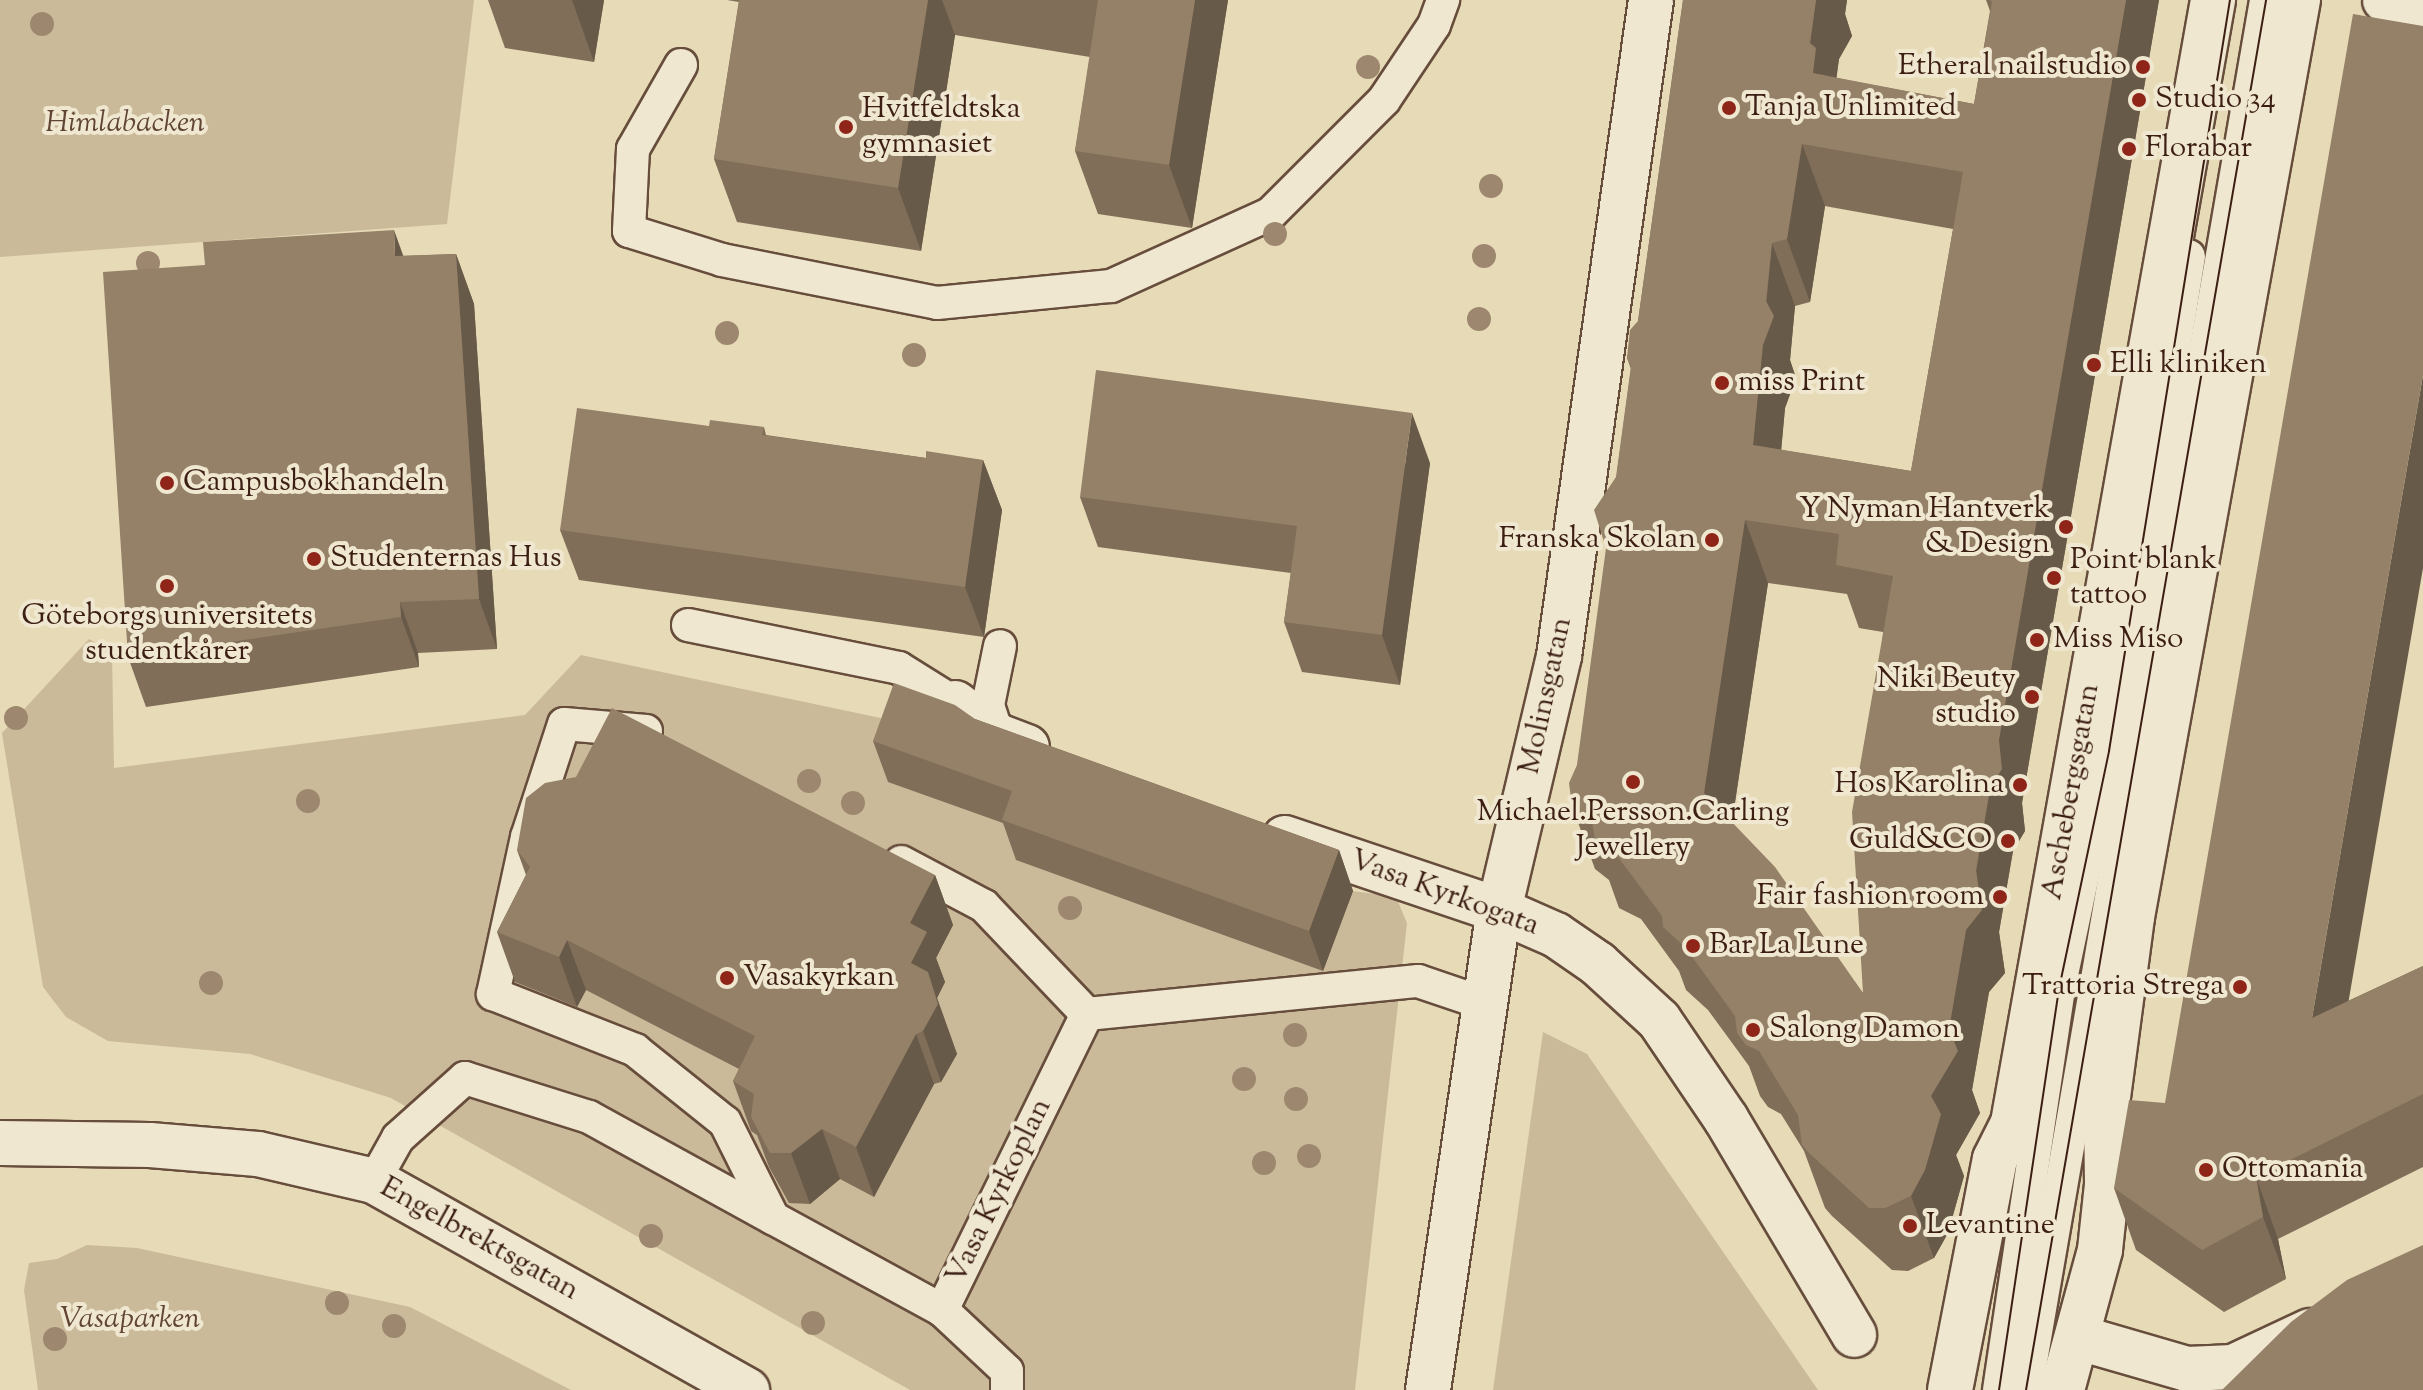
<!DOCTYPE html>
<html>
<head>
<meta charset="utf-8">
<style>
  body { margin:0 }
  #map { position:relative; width:2423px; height:1390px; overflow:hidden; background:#e7dab6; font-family:"Sorts Mill Goudy",serif }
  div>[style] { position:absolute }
  .green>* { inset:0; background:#caba9a }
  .roads { filter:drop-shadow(2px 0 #674d3c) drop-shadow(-2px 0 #674d3c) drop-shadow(0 2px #674d3c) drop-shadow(0 -2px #674d3c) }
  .lane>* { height:32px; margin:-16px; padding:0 16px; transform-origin:16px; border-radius:16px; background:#efe7d0 }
  .street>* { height:44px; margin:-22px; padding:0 22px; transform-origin:22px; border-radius:22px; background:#efe7d0 }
  .secondary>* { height:44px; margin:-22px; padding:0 22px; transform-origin:22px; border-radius:22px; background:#efe7d0 }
  .tram>* { height:2px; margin:-1px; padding:0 1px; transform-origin:1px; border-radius:1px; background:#3c1e13 }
  .trees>* { width:24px; height:24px; margin:-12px; border-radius:50%; background:#9d886f }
  .wall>* { inset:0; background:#806e59 }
  .shaded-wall>* { inset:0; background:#685a49 }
  .building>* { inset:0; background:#958068 }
  .dots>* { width:22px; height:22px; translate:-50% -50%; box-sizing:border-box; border:4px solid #efe7d0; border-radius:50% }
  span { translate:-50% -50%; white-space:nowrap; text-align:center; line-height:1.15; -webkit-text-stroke:8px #efe7d0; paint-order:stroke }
  .poi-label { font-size:30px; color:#3c1e13 }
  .right { translate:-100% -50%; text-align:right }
  .left { translate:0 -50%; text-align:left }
  .park-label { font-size:30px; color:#604535; font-style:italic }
  .street-label { font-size:30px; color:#3c1e13 }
</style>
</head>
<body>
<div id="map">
  <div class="green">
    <div style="clip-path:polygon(0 0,474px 0,447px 224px,0 257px)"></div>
    <div style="clip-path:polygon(89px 639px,112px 652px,114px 768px,525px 715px,581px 655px,909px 724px,1353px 891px,1396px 897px,1407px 923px,1355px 1390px,910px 1390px,391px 1098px,250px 1054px,108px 1041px,66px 1017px,43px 987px,2px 733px)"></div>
    <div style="clip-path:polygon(1543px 1032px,1587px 1054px,1818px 1390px,1493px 1390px)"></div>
    <div style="clip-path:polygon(87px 1245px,137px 1248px,410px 1307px,571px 1390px,38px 1390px,24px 1290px,29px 1263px,57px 1259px)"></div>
  </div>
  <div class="roads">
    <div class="lane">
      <div style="left:681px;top:65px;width:97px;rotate:119.7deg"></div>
      <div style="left:633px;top:149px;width:82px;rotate:92.8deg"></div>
      <div style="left:629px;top:231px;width:97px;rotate:17.3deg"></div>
      <div style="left:722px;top:260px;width:219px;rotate:11.3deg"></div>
      <div style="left:937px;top:303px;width:175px;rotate:-5.6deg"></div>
      <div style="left:1111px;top:286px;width:175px;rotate:-24.4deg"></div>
      <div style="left:1270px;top:214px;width:161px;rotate:-45deg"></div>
      <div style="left:1384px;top:100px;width:90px;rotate:-56.3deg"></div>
      <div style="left:1434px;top:25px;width:27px;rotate:-70deg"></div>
      <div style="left:688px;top:625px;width:215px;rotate:11.5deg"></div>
      <div style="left:899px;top:668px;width:66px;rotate:32deg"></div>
      <div style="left:646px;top:731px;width:82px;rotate:-175.1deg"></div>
      <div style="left:564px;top:724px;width:119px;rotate:108.1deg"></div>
      <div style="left:527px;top:837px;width:161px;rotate:102.2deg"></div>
      <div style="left:493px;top:994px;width:153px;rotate:21.5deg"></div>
      <div style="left:635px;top:1050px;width:115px;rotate:38.7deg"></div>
      <div style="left:725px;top:1122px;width:107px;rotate:63.4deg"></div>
      <div style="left:773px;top:1218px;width:192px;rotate:28.6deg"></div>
      <div style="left:942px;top:1310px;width:89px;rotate:43.2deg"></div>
      <div style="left:1007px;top:1371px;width:19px;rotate:90deg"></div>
      <div style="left:998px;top:736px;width:33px;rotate:-108deg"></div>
      <div style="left:988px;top:705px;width:60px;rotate:-78.5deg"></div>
      <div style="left:901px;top:862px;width:94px;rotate:27.9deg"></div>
      <div style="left:984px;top:906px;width:149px;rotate:46.4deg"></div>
      <div style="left:1087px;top:1014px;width:330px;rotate:116.1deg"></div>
      <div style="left:1087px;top:1014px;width:333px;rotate:-5.7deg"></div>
      <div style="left:1418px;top:981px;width:72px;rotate:18.7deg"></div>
      <div style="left:374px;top:1181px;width:49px;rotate:-60.8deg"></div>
      <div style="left:398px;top:1138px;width:90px;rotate:-41.8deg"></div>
      <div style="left:465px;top:1078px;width:130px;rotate:17.5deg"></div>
      <div style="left:589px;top:1117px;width:210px;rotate:28.8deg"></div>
      <div style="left:1999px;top:1390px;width:411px;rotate:-81.5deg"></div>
      <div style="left:2060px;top:984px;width:238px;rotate:-78.1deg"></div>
      <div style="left:2109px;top:751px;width:501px;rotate:-80.82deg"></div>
      <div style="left:2026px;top:1390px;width:1411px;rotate:-80.2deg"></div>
    </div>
    <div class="street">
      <div style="left:2385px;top:0;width:39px;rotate:10deg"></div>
      <div style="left:955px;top:703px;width:54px;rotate:37.5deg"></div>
      <div style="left:998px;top:736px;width:31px;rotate:21deg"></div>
      <div style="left:1285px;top:838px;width:226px;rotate:18.6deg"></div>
      <div style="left:1499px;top:910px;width:62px;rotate:23.7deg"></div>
      <div style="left:1556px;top:935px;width:51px;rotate:34.6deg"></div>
      <div style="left:1598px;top:964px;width:83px;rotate:42.6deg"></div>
      <div style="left:1659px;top:1020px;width:120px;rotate:55.9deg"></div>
      <div style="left:1726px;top:1119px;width:251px;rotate:59.3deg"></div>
      <div style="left:2080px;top:1338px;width:111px;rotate:16.2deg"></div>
      <div style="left:2187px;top:1369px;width:46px;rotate:-2.5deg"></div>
      <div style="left:2233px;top:1367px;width:85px;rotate:-25.1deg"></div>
      <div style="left:1428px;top:1390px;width:485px;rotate:-81.6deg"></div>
      <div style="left:1499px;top:910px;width:261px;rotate:-76.7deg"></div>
      <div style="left:1559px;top:656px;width:662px;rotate:-82.02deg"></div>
    </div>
    <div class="secondary">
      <div style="left:0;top:1143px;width:150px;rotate:0.8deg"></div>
      <div style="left:150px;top:1145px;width:108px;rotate:4.8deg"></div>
      <div style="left:258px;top:1154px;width:119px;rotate:13.1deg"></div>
      <div style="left:374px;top:1181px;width:428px;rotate:29.3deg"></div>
      <div style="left:1950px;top:1390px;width:235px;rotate:-79deg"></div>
      <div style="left:1995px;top:1159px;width:40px;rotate:-63.4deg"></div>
      <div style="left:2013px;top:1123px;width:1141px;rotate:-79.9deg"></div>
      <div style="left:2062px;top:1390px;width:145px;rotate:-74.8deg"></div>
      <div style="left:2100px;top:1250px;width:66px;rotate:-83.9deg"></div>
      <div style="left:2107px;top:1184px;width:72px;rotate:-90.8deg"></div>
      <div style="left:2106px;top:1112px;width:197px;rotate:-82.4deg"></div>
      <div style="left:2132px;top:917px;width:932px;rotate:-79.74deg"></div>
    </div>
  </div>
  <div class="tram">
    <div style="left:1999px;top:1390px;width:411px;rotate:-81.5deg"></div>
    <div style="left:2060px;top:984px;width:238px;rotate:-78.1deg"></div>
    <div style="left:2109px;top:751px;width:761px;rotate:-80.85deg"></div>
    <div style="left:2026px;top:1390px;width:1411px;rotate:-80.2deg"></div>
  </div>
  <div class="trees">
    <div style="left:42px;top:24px"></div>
    <div style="left:1368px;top:67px"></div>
    <div style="left:1491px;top:186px"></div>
    <div style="left:1275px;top:234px"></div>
    <div style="left:1484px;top:256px"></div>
    <div style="left:148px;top:263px"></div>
    <div style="left:1479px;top:319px"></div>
    <div style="left:727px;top:333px"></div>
    <div style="left:914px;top:355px"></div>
    <div style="left:16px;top:718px"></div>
    <div style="left:809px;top:781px"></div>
    <div style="left:308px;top:801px"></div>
    <div style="left:853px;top:803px"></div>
    <div style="left:1070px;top:908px"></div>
    <div style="left:211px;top:983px"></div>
    <div style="left:1295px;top:1035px"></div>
    <div style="left:1244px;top:1079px"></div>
    <div style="left:1296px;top:1099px"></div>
    <div style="left:1309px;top:1156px"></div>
    <div style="left:1264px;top:1163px"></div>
    <div style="left:651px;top:1236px"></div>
    <div style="left:337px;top:1303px"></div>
    <div style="left:813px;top:1323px"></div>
    <div style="left:394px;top:1326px"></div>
    <div style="left:55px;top:1339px"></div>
  </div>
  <div class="wall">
    <div style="clip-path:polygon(488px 0,604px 0,594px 62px,505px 48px)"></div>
    <div style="clip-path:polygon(727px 0,1228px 0,1192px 228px,1098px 214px,1075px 151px,1090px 57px,955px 35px,921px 251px,737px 222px,714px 159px,739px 2px)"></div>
    <div style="clip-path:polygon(evenodd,1683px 0,1847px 0,1845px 14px,1852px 36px,1839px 59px,1836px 78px,1974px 104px,1990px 11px,1986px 0,2159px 0,2022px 803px,2025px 831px,2013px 851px,1999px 932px,2005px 973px,1989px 992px,1972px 1090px,1980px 1113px,1956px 1155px,1964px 1176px,1948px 1233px,1934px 1258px,1908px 1271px,1892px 1270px,1832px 1216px,1825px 1208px,1804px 1151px,1781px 1114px,1768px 1107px,1760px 1096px,1749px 1066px,1708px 1010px,1686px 990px,1679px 971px,1641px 919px,1619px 908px,1609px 880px,1595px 869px,1572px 806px,1631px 369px,1627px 358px,1638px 321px,1683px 0,1825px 206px,1953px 229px,1911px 471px,1781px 450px,1785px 408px,1796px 378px,1790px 360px,1795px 306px,1810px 302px,1825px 206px,1683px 0,1768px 583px,1847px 594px,1859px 628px,1883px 632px,1863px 993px,1732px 822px,1768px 583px)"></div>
    <div style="clip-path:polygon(456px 254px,474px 304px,497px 649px,418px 653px,419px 667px,146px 707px,128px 657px,403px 256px)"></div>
    <div style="clip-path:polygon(709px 426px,764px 427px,766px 435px,926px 458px,983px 460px,1002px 510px,984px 637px,579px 580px,560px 530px)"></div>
    <div style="clip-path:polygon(1430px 463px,1400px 685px,1302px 672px,1284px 622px,1291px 573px,1098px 547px,1080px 497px)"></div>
    <div style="clip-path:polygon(975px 719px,1339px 850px,1353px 891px,1323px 971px,1016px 860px,1003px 823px,888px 782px,873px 741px)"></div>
    <div style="clip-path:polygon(517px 850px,935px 875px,953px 925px,936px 958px,945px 982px,937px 998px,957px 1054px,941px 1082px,934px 1084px,874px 1197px,840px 1179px,810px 1204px,789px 1203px,769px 1167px,757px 1135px,751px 1131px,733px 1081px,739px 1069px,586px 990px,577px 1007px,515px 982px,497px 932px,526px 875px)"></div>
    <div style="clip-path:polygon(2423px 966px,2423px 1167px,2278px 1239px,2286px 1279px,2224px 1312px,2136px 1250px,2114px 1188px,2165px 1103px,2348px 1001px)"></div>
  </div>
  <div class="shaded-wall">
    <div style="clip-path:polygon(572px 0,604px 0,594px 62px)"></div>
    <div style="clip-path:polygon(928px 0,942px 0,955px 35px,921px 251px,898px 188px)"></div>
    <div style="clip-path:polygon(1195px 0,1228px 0,1192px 228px,1169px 165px)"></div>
    <div style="clip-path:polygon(1816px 0,1847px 0,1845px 14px,1852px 36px,1839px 59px,1834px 97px,1813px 73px,1810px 43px)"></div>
    <div style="clip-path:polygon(2126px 0,2159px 0,2022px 803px,2025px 831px,2013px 851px,1999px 932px,2005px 973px,1989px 992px,1972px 1090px,1980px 1113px,1956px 1155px,1964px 1176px,1948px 1233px,1934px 1258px,1911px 1196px,1931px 1096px,1949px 1029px)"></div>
    <div style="clip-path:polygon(1802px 144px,1825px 206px,1810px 302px,1787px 239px)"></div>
    <div style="clip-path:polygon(394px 230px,412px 280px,395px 256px)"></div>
    <div style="clip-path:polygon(1772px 243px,1795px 306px,1790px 360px,1796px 378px,1785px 408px,1776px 508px,1753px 445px)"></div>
    <div style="clip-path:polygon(456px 254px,474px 304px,497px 649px,479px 599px)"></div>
    <div style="clip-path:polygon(2423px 375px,2423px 568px,2335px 1080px,2312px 1018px)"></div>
    <div style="clip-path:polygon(1412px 413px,1430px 463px,1400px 685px,1382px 635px)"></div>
    <div style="clip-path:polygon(983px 460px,1002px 510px,984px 637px,965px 587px)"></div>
    <div style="clip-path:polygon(1745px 520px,1768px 583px,1727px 856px,1704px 793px)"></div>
    <div style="clip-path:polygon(400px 602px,418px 653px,419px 667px,401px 617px)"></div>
    <div style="clip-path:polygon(1339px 850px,1353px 891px,1323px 971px,1309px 931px)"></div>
    <div style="clip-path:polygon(935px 875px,953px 925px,936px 958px,945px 982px,937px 998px,957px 1054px,941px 1082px,923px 1031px,911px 963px,910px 923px)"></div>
    <div style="clip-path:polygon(567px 940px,586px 990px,577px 1007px,559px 957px)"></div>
    <div style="clip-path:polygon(916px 1034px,934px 1084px,874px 1197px,856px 1147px)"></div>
    <div style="clip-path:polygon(822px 1129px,840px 1179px,810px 1204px,791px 1153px)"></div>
    <div style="clip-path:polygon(2256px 1177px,2278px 1239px,2286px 1279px,2263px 1217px)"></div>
  </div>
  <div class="building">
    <div style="clip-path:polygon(739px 0,928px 0,898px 188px,714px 159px)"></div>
    <div style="clip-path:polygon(1098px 0,1195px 0,1169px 165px,1075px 151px)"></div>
    <div style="clip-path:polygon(evenodd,1683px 0,1816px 0,1810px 43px,1816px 48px,1813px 73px,1974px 104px,1992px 2px,1990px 0,2126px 0,1999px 740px,2002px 769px,1990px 788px,1976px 870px,1982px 910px,1966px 930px,1949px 1029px,1958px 1051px,1931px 1096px,1941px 1114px,1925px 1170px,1911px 1196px,1885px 1208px,1869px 1208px,1809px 1153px,1802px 1145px,1798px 1115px,1759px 1051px,1746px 1045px,1737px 1033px,1735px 1016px,1685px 947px,1663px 927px,1662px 916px,1618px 857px,1596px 846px,1592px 822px,1572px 806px,1569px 783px,1577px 765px,1606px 548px,1594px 510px,1616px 477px,1631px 366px,1627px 358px,1630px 330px,1638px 321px,1683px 0,1802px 144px,1963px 172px,1911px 471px,1753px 445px,1763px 345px,1774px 316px,1766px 301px,1772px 243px,1787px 239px,1802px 144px,1683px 0,1745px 520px,1839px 534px,1836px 565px,1893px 576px,1852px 812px,1863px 993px,1775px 867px,1704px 793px,1745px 520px)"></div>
    <div style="clip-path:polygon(2353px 14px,2423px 26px,2423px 375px,2312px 1018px,2423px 966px,2423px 1094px,2256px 1177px,2263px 1217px,2202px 1250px,2114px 1188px,2129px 1100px,2165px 1103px)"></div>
    <div style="clip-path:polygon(394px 230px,395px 256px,456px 254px,479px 599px,400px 602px,401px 617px,128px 657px,103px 272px,205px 265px,203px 242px)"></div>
    <div style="clip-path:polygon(1096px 370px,1412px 413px,1382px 635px,1284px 622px,1297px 526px,1080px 497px)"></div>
    <div style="clip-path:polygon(577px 408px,709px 426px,710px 420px,764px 427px,762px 435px,926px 458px,926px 451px,983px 460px,965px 587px,560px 530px)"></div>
    <div style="clip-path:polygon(894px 683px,955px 705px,975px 719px,1339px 850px,1309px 931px,1002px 820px,1012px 791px,873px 741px)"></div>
    <div style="clip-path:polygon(612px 708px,935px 875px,910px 923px,927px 932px,911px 963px,928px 972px,938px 1004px,923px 1031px,916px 1034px,856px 1147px,822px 1129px,791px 1153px,770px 1153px,751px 1117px,754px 1094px,733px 1081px,755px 1036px,567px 940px,559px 957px,497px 932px,530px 867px,517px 850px,526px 798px,545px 783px,576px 777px)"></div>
    <div style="clip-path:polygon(2423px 1245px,2423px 1390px,2222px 1390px,2291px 1322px,2347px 1280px)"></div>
  </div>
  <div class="dots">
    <div style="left:2143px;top:67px;background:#8f2418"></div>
    <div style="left:2139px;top:100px;background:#8f2418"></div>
    <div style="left:1729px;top:108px;background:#8f2418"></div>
    <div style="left:846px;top:127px;background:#8f2418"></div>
    <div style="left:2129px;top:149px;background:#8f2418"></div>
    <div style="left:2094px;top:365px;background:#8f2418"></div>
    <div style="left:1722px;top:383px;background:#8f2418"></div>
    <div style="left:167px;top:483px;background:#8f2418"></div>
    <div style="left:2066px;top:527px;background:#8f2418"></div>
    <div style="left:1712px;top:540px;background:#8f2418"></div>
    <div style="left:314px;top:559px;background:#8f2418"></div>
    <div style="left:2054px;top:578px;background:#8f2418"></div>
    <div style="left:167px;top:586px;background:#8f2418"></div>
    <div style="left:2037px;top:640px;background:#8f2418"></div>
    <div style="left:2032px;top:697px;background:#8f2418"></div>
    <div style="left:1633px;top:782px;background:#8f2418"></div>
    <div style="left:2020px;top:785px;background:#8f2418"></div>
    <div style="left:2008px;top:841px;background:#8f2418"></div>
    <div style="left:2000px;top:897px;background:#8f2418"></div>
    <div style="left:1693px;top:946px;background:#8f2418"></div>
    <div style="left:727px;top:978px;background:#8f2418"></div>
    <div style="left:2240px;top:987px;background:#8f2418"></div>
    <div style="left:1753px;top:1030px;background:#8f2418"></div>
    <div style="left:2206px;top:1170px;background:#8f2418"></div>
    <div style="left:1910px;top:1226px;background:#8f2418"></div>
  </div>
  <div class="poi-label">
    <span class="right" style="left:2127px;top:67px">Etheral nailstudio</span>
    <span class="left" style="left:2155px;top:100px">Studio 34</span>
    <span class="left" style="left:1745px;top:108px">Tanja Unlimited</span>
    <span class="left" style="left:862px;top:127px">Hvitfeldtska<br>gymnasiet</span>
    <span class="left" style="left:2145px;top:149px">Florabar</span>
    <span class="left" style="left:2110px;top:365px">Elli kliniken</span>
    <span class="left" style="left:1738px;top:383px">miss Print</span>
    <span class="left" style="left:183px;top:483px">Campusbokhandeln</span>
    <span class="right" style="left:2050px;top:527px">Y Nyman Hantverk<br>&amp; Design</span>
    <span class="right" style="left:1696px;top:540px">Franska Skolan</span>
    <span class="left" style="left:330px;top:559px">Studenternas Hus</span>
    <span class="left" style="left:2070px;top:578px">Point blank<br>tattoo</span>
    <span style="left:167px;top:634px">Göteborgs universitets<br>studentkårer</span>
    <span class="left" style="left:2053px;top:640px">Miss Miso</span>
    <span class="right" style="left:2016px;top:697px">Niki Beuty<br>studio</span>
    <span class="right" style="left:2004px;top:785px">Hos Karolina</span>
    <span style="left:1633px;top:830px">Michael.Persson.Carling<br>Jewellery</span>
    <span class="right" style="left:1992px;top:841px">Guld&amp;CO</span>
    <span class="right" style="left:1984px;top:897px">Fair fashion room</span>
    <span class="left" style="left:1709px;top:946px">Bar La Lune</span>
    <span class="left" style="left:743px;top:978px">Vasakyrkan</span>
    <span class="right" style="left:2224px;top:987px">Trattoria Strega</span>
    <span class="left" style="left:1769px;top:1030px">Salong Damon</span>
    <span class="left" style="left:2222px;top:1170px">Ottomania</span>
    <span class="left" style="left:1926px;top:1226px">Levantine</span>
  </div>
  <div class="park-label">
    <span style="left:125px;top:124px">Himlabacken</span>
    <span style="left:130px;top:1320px">Vasaparken</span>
  </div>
  <div class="street-label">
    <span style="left:1547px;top:696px;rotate:-78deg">Molinsgatan</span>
    <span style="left:2072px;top:792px;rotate:-80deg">Aschebergsgatan</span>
    <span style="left:1444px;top:894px;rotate:20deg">Vasa Kyrkogata</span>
    <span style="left:1000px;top:1192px;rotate:-64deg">Vasa Kyrkoplan</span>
    <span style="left:479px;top:1240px;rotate:29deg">Engelbrektsgatan</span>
  </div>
</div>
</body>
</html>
